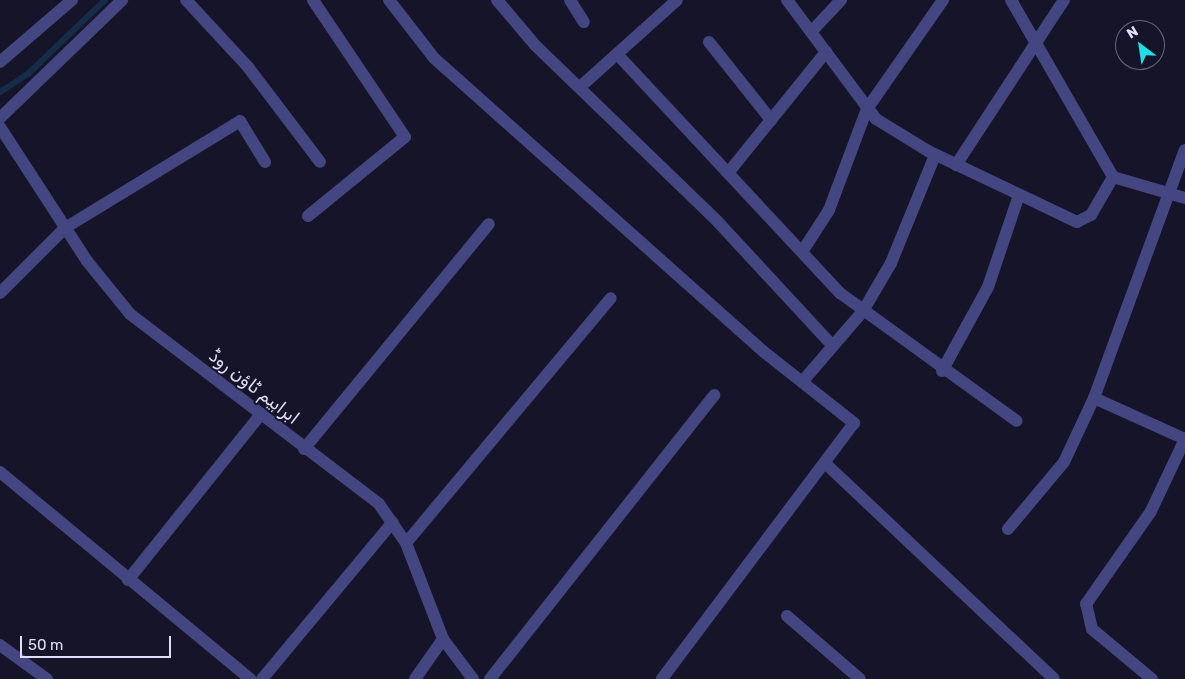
<!DOCTYPE html>
<html>
<head>
<meta charset="utf-8">
<style>
  body { margin:0 }
  #map { position:relative; width:1185px; height:679px; overflow:hidden; background:#161428; font-family:Rubik,"Noto Sans Arabic",sans-serif }
  div>[style] { position:absolute }
  .stream>* { height:6px; margin:-3px; padding:0 3px; transform-origin:3px; border-radius:3px; background:#162d4a }
  .minor>* { height:12px; margin:-6px; padding:0 6px; transform-origin:6px; border-radius:6px; background:#444681 }
  span { translate:-50% -50%; white-space:nowrap; text-align:center; line-height:1.15; -webkit-text-stroke:4px #161428; paint-order:stroke }
  .street-label { font-size:18px; color:#e0defb }
  .north { position:absolute; left:1115px; top:20px; width:50px; height:50px; box-sizing:border-box; background:#161428; border:1px solid #67657c; border-radius:50%; rotate:329deg; font-size:14px; font-weight:700; line-height:20px; text-align:center; color:#e0defb }
  .north::after { content:''; display:block; margin:auto; width:18px; height:22px; background:#21dde4; clip-path:polygon(50% 0,100% 100%,50% 72%,0 100%) }
  .scale { position:absolute; left:20px; top:636px; width:151px; height:22px; box-sizing:border-box; border:2px solid #e0defb; border-top:0; padding-left:6px; font-size:15px; line-height:18px; white-space:nowrap; color:#e0defb; -webkit-text-stroke:4px #161428; paint-order:stroke }
</style>
</head>
<body>
<div id="map">
  <div class="stream">
    <div style="left:0;top:92px;width:33px;rotate:-33deg"></div>
    <div style="left:28px;top:74px;width:107px;rotate:-43.9deg"></div>
  </div>
  <div class="minor">
    <div style="left:186px;top:0;width:91px;rotate:47.2deg"></div>
    <div style="left:248px;top:67px;width:119px;rotate:52.8deg"></div>
    <div style="left:389px;top:0;width:73px;rotate:52.2deg"></div>
    <div style="left:434px;top:58px;width:442px;rotate:41.7deg"></div>
    <div style="left:764px;top:352px;width:115px;rotate:38.3deg"></div>
    <div style="left:854px;top:423px;width:320px;rotate:126.9deg"></div>
    <div style="left:497px;top:0;width:60px;rotate:49.7deg"></div>
    <div style="left:536px;top:46px;width:253px;rotate:44deg"></div>
    <div style="left:718px;top:222px;width:169px;rotate:47.2deg"></div>
    <div style="left:570px;top:0;width:26px;rotate:58deg"></div>
    <div style="left:787px;top:0;width:149px;rotate:53.2deg"></div>
    <div style="left:876px;top:119px;width:61px;rotate:31.6deg"></div>
    <div style="left:928px;top:151px;width:165px;rotate:25.5deg"></div>
    <div style="left:1077px;top:222px;width:16px;rotate:-27deg"></div>
    <div style="left:1091px;top:215px;width:44px;rotate:-59.9deg"></div>
    <div style="left:1011px;top:0;width:204px;rotate:60deg"></div>
    <div style="left:1113px;top:177px;width:75px;rotate:16.3deg"></div>
    <div style="left:811px;top:32px;width:44px;rotate:-46.8deg"></div>
    <div style="left:709px;top:42px;width:100px;rotate:51.5deg"></div>
    <div style="left:617px;top:54px;width:327px;rotate:47deg"></div>
    <div style="left:840px;top:293px;width:218px;rotate:35.9deg"></div>
    <div style="left:0;top:62px;width:95px;rotate:-40.7deg"></div>
    <div style="left:580px;top:87px;width:130px;rotate:-41.9deg"></div>
    <div style="left:0;top:118px;width:170px;rotate:-44deg"></div>
    <div style="left:0;top:127px;width:160px;rotate:57deg"></div>
    <div style="left:87px;top:261px;width:68px;rotate:50.9deg"></div>
    <div style="left:130px;top:314px;width:313px;rotate:37.3deg"></div>
    <div style="left:379px;top:504px;width:47px;rotate:55.3deg"></div>
    <div style="left:406px;top:543px;width:103px;rotate:68.9deg"></div>
    <div style="left:443px;top:639px;width:50px;rotate:53.1deg"></div>
    <div style="left:956px;top:165px;width:197px;rotate:-56.8deg"></div>
    <div style="left:728px;top:173px;width:156px;rotate:-51deg"></div>
    <div style="left:308px;top:216px;width:125px;rotate:-39.2deg"></div>
    <div style="left:405px;top:137px;width:165px;rotate:-123.9deg"></div>
    <div style="left:802px;top:252px;width:50px;rotate:-57.3deg"></div>
    <div style="left:829px;top:210px;width:108px;rotate:-69.4deg"></div>
    <div style="left:867px;top:109px;width:133px;rotate:-55.1deg"></div>
    <div style="left:0;top:293px;width:92px;rotate:-45deg"></div>
    <div style="left:65px;top:228px;width:205px;rotate:-31.4deg"></div>
    <div style="left:240px;top:121px;width:48px;rotate:58.6deg"></div>
    <div style="left:942px;top:371px;width:96px;rotate:-61.3deg"></div>
    <div style="left:988px;top:287px;width:97px;rotate:-71.4deg"></div>
    <div style="left:802px;top:382px;width:94px;rotate:-49.3deg"></div>
    <div style="left:863px;top:311px;width:56px;rotate:-59.7deg"></div>
    <div style="left:891px;top:263px;width:117px;rotate:-67.8deg"></div>
    <div style="left:1094px;top:398px;width:100px;rotate:24.3deg"></div>
    <div style="left:304px;top:449px;width:291px;rotate:-50.6deg"></div>
    <div style="left:826px;top:464px;width:313px;rotate:43.3deg"></div>
    <div style="left:0;top:472px;width:325px;rotate:39.6deg"></div>
    <div style="left:1008px;top:529px;width:87px;rotate:-50.1deg"></div>
    <div style="left:1064px;top:462px;width:71px;rotate:-64.9deg"></div>
    <div style="left:1094px;top:398px;width:264px;rotate:-69.9deg"></div>
    <div style="left:406px;top:543px;width:319px;rotate:-50.1deg"></div>
    <div style="left:128px;top:580px;width:213px;rotate:-51.3deg"></div>
    <div style="left:787px;top:616px;width:96px;rotate:40.8deg"></div>
    <div style="left:0;top:645px;width:58px;rotate:35.9deg"></div>
    <div style="left:262px;top:679px;width:204px;rotate:-50.2deg"></div>
    <div style="left:415px;top:679px;width:49px;rotate:-55deg"></div>
    <div style="left:490px;top:679px;width:362px;rotate:-51.7deg"></div>
    <div style="left:1152px;top:679px;width:78px;rotate:-140.2deg"></div>
    <div style="left:1092px;top:629px;width:26px;rotate:-103deg"></div>
    <div style="left:1086px;top:604px;width:113px;rotate:-55deg"></div>
    <div style="left:1151px;top:511px;width:80px;rotate:-64.7deg"></div>
  </div>
  <div class="street-label">
    <span style="left:254px;top:387px;rotate:38deg">ابراہیم ٹاؤن روڈ</span>
  </div>
  <div class="north">N</div>
  <div class="scale">50 m</div>
</div>
</body>
</html>
